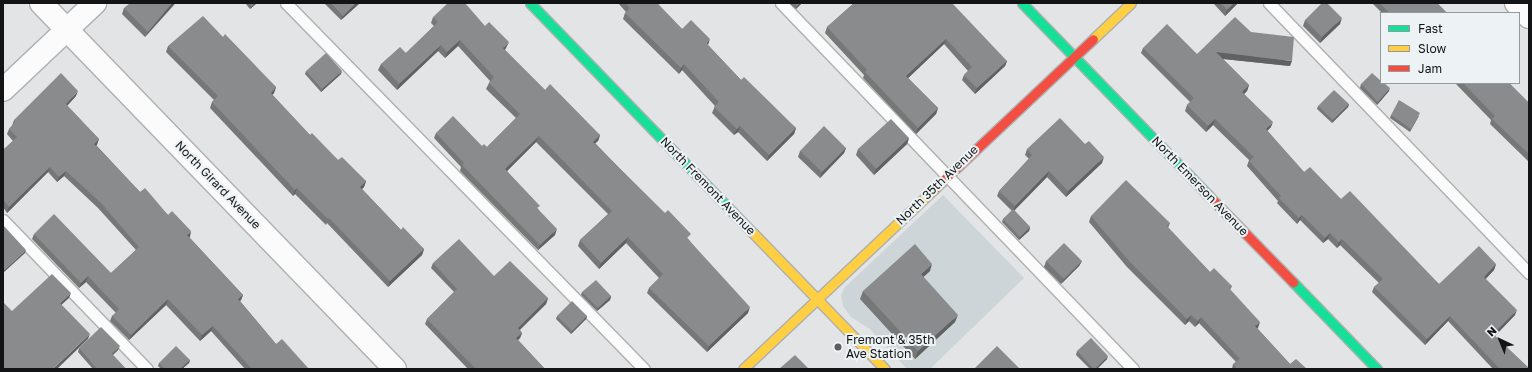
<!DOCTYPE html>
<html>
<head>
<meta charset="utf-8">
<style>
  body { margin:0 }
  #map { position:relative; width:1532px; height:372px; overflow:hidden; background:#e2e4e6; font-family:"Golos Text",sans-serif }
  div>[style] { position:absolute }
  .built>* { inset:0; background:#cdd5d9 }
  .roads { filter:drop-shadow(1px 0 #aeb0b1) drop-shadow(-1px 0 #aeb0b1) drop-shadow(0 1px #aeb0b1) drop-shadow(0 -1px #aeb0b1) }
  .lane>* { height:11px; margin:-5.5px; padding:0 5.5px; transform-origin:5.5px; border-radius:5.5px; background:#fbfbfb }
  .street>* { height:22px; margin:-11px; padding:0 11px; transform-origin:11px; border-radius:11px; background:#fbfbfb }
  .fast>* { height:9px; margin:-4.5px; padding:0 4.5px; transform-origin:4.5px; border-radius:4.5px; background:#16e098 }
  .slow>* { height:9px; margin:-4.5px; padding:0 4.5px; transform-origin:4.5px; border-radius:4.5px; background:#ffcf43 }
  .jam>* { height:9px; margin:-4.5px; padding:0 4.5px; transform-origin:4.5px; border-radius:4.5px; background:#f24e42 }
  .wall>* { inset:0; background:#767878 }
  .shaded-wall>* { inset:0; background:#606162 }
  .building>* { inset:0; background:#898b8c }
  .dots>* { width:11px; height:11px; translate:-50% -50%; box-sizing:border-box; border:2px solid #edf2f5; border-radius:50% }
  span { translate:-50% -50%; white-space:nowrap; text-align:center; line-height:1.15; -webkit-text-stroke:4px #edf2f5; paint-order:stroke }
  .street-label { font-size:12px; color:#121415 }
  .poi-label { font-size:12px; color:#121415 }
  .left { translate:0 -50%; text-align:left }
  .frame { position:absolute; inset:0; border:4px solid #121415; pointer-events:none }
  .legend { position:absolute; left:1380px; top:12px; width:140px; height:72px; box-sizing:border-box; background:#edf2f5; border:1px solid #95999b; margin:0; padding:5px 7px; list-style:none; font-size:12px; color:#121415 }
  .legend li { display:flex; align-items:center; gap:8px; height:20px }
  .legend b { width:20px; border:1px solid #95999b }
  .north { position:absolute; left:1480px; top:320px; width:40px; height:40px; -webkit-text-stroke:3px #edf2f5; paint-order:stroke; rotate:316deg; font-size:11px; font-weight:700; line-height:16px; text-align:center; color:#121415 }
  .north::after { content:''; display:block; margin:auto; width:14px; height:18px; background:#121415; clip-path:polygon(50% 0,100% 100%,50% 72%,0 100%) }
</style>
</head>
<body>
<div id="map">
  <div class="built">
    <div style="clip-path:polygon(943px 195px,1024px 278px,930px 369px,907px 369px,870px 329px,851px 317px,843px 306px,841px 296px,844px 288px)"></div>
  </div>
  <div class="roads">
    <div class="lane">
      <div style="left:286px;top:3px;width:512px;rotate:45.63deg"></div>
      <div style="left:781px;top:3px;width:508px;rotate:46.12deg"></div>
      <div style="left:1269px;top:3px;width:375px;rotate:46.1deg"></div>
      <div style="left:3px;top:220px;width:207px;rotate:46deg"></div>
    </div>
    <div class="street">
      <div style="left:41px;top:3px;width:509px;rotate:45.95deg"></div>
      <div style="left:1516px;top:3px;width:19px;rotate:47deg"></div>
      <div style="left:3px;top:90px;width:127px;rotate:-43.4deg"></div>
    </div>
    <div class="fast">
      <div style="left:530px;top:3px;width:320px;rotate:45.9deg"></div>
      <div style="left:1022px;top:3px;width:267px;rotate:45.9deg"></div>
      <div style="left:1293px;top:282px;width:121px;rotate:46deg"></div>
    </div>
    <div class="slow">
      <div style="left:1093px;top:39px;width:52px;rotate:-43.5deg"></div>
      <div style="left:753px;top:233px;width:190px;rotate:45.9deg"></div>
      <div style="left:743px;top:369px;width:264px;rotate:-43.3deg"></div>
    </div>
    <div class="jam">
      <div style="left:935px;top:188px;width:217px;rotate:-43.3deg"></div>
      <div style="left:1208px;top:195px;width:122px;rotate:45.7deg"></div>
    </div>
  </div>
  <div class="wall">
    <div style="clip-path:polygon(245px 3px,257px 3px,250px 9px)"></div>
    <div style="clip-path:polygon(325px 3px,360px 3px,341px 20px,325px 4px)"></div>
    <div style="clip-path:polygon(618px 3px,657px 3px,682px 29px,708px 45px,741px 80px,796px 128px,794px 134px,767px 161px,738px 132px,734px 135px,712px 113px,715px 106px,682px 70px,679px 74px,623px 19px,625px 13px,626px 12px)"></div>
    <div style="clip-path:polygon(789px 3px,802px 3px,796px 9px)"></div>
    <div style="clip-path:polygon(854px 3px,1007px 61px,1005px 66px,975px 94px,962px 80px,964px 75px,968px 71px,944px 44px,908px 78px,938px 108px,936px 114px,916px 134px,863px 78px,864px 75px,825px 33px,827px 27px)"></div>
    <div style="clip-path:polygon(1213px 3px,1238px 3px,1225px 16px)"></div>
    <div style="clip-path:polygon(1372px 3px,1437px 3px,1447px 13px,1382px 13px)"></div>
    <div style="clip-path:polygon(175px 4px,145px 37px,122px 14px,124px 8px)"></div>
    <div style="clip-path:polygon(433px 17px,506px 48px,505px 50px,545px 90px,600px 135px,598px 141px,595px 143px,689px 240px,748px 313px,707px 352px,647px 293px,649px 288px,659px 278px,626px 243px,599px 269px,578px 246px,580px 240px,608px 214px,536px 142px,507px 171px,538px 209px,555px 235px,538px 250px,460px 171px,461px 167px,434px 138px,436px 133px,482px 146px,487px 147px,516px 118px,486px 89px,490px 81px,458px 46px,445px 58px,438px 51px,397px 90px,378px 70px,381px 64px,406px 53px,434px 26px,431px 23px)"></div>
    <div style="clip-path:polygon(1305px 20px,1340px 24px,1320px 43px,1303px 26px)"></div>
    <div style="clip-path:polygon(1251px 32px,1290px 66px,1223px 59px,1249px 85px,1247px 91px,1244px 94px,1271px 127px,1267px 131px,1304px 172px,1341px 199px,1439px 284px,1496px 264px,1494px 270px,1485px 279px,1515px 315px,1495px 336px,1529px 369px,1493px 369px,1448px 321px,1425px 345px,1372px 292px,1374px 287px,1379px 283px,1340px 245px,1337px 248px,1328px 239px,1323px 243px,1300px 220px,1297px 224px,1277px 203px,1278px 201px,1247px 166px,1249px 160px,1213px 125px,1206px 132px,1185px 111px,1187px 105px,1190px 102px,1141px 53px,1143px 48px,1197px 54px)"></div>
    <div style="clip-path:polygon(223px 37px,276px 87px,274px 93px,272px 95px,310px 135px,338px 160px,366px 181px,364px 187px,362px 189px,401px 230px,424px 249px,422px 255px,388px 287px,327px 223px,326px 225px,295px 194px,293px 196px,210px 108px,212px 102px,214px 100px,166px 52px,168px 46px)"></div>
    <div style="clip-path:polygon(306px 71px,341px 74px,321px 92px,305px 74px)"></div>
    <div style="clip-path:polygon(1455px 83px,1509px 83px,1529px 103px,1529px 162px,1490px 124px,1491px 120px)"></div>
    <div style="clip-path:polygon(1361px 84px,1389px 91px,1377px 105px,1360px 88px)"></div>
    <div style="clip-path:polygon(76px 96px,67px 106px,99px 139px,96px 145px,140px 192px,168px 215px,190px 237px,189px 237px,243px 295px,241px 300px,240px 301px,276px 344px,309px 369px,245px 369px,211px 331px,200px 341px,166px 305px,129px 340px,110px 321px,112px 316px,116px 313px,86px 282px,79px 288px,32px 239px,34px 234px,111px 273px,136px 250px,98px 208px,64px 176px,57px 182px,48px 172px,7px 213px,3px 207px,3px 150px,13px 141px,7px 134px,9px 129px,12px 126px,14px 120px)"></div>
    <div style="clip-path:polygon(1349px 104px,1348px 107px,1332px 123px,1317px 109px,1318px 106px)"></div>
    <div style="clip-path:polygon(1391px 115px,1419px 116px,1410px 132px,1390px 118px)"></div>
    <div style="clip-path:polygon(909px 138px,907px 144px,874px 175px,856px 155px,858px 149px)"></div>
    <div style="clip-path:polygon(846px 148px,844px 153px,820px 178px,798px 157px,800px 151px)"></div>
    <div style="clip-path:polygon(1027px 149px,1102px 163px,1066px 197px,1047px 177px,1014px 210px,1030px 227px,1029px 231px,1019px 240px,1002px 222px,1003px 219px,1012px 211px,997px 196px,999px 191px,1029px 159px,1025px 155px)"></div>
    <div style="clip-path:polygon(1091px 216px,1170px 223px,1168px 228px,1210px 272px,1232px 286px,1230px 290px,1258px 328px,1257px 328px,1290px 364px,1307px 369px,1232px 369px,1233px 364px,1236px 362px,1199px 323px,1195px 327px,1189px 321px,1185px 325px,1127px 267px,1089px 222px)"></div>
    <div style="clip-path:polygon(1046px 261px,1082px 261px,1079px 266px,1061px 284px,1044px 267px)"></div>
    <div style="clip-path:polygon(433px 263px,494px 276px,548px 298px,546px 304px,520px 330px,522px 333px,520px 338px,518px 340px,545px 369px,468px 369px,425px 324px,427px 319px,454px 292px,431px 268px)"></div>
    <div style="clip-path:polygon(930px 271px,923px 277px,955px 322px,915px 359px,860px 299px,863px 291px)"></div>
    <div style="clip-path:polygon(582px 292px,611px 296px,610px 300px,597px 311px,581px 295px)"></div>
    <div style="clip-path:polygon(557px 316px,587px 316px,586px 319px,571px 334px,556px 319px)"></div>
    <div style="clip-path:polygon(79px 348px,118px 350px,113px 355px,126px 369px,93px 369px,78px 352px)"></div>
    <div style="clip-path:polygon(1077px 351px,1107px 359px,1097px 369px,1090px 369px,1076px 355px)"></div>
    <div style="clip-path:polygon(190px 360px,189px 363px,182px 369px,161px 369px,158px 366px,159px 363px)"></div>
  </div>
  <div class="shaded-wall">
    <div style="clip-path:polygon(172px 3px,175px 3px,145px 37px,148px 32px)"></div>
    <div style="clip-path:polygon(254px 3px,257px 3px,250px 9px)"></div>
    <div style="clip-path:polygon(356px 3px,360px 3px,341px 20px,343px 16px)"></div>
    <div style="clip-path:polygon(800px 3px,802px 3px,796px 9px,797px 6px)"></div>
    <div style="clip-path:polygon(1234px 3px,1238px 3px,1225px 16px,1227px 10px)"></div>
    <div style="clip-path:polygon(1342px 18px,1340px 24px,1320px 43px,1322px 37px)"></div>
    <div style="clip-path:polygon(710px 39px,708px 45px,706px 43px)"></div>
    <div style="clip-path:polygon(946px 39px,944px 44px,904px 82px,906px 76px)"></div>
    <div style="clip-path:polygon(460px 40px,458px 46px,445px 58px,447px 52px)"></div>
    <div style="clip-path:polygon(509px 42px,506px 48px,500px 54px,503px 48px)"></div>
    <div style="clip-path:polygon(441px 45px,438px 51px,397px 90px,399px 84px)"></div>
    <div style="clip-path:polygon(1216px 52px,1292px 61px,1290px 66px,1214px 58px)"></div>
    <div style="clip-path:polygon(1007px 61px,1005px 66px,975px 94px,977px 88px)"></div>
    <div style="clip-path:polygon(684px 64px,682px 70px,679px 74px,681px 68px)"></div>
    <div style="clip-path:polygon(342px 71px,341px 74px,321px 92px,322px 89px)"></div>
    <div style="clip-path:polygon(1249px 85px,1247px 91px,1240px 98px,1242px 92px)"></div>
    <div style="clip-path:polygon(276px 87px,274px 93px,269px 99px,271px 93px)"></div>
    <div style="clip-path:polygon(1390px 88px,1389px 91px,1377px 105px,1378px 102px)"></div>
    <div style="clip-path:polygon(78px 91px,76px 96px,64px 109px,66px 104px)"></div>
    <div style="clip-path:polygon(1349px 104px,1348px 107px,1332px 123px,1333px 120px)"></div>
    <div style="clip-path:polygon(938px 108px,936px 114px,916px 134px,918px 128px)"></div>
    <div style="clip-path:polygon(1215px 119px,1213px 125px,1206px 132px,1208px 126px)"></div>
    <div style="clip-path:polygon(1273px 122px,1271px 127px,1263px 135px,1266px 129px)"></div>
    <div style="clip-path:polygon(740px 126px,738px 132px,734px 135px,737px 129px)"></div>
    <div style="clip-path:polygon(796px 128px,794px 134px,767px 161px,769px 155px)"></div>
    <div style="clip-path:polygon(600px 135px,598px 141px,591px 147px,593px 142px)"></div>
    <div style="clip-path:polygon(539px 136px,536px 142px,503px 175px,505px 169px)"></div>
    <div style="clip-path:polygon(909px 138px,907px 144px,874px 175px,876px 169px)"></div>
    <div style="clip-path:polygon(99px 139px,97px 145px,92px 149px,94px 144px)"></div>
    <div style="clip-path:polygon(846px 148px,844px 153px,820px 178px,822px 172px)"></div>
    <div style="clip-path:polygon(1104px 157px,1102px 163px,1066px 197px,1068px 191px)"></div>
    <div style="clip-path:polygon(50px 167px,48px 172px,7px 213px,9px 207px)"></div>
    <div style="clip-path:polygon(66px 171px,64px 176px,57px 182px,59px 177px)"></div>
    <div style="clip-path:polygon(1049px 171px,1047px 177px,1013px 212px,1015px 206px)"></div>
    <div style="clip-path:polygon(366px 181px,364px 187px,358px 193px,360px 187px)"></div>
    <div style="clip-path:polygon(297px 188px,295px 194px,293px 196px,295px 190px)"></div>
    <div style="clip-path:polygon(1302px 215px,1300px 220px,1297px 224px,1299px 218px)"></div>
    <div style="clip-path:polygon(1030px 227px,1029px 231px,1019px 240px,1020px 237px)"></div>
    <div style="clip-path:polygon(557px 229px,555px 235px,538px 250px,540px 245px)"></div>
    <div style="clip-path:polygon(191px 231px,190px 237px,185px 241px,187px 235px)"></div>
    <div style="clip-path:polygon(1330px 233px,1328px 239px,1323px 243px,1325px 238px)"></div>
    <div style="clip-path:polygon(628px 237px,626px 243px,599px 269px,601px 263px)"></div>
    <div style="clip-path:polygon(1342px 239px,1340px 245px,1337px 248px,1339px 242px)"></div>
    <div style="clip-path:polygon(424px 249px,422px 255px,388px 287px,390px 281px)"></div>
    <div style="clip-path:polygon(26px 250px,25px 253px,3px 273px,3px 271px)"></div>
    <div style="clip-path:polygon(1082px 261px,1079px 266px,1061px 284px,1064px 279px)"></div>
    <div style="clip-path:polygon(932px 264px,930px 271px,918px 282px,921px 274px)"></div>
    <div style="clip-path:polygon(1496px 264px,1494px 270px,1482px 283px,1484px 277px)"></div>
    <div style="clip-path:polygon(88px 276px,86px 282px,79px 288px,81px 283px)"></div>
    <div style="clip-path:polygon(71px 293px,69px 298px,58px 308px,60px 303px)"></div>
    <div style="clip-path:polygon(243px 295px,241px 300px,236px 304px,238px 299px)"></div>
    <div style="clip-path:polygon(611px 296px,610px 300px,597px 311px,598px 308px)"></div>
    <div style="clip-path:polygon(548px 298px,546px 304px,516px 333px,518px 328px)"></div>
    <div style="clip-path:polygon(168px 299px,166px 305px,129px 340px,131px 335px)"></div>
    <div style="clip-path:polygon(750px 307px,748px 313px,707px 352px,709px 346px)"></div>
    <div style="clip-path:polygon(1517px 310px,1515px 315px,1491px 340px,1493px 334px)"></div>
    <div style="clip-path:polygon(958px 315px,955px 322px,915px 359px,918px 351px)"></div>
    <div style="clip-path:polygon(1191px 315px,1189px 321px,1185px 325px,1187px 319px)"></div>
    <div style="clip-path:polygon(587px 316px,586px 319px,571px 334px,572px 331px)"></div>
    <div style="clip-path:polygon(1450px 316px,1448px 321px,1425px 345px,1427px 339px)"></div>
    <div style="clip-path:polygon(1201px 317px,1199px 323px,1195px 327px,1198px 321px)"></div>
    <div style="clip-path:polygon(1260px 322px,1258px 328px,1253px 332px,1255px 326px)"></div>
    <div style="clip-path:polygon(213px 326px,211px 331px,200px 341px,202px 335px)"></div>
    <div style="clip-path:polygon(522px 333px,520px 338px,514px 344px,516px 338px)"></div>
    <div style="clip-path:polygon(90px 334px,88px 339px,57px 369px,53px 369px)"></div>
    <div style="clip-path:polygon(120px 346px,118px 350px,110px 357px,112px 354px)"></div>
    <div style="clip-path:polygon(1108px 356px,1107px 359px,1097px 369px,1095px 369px)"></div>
    <div style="clip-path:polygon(190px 360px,189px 363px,182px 369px,180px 369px)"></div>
  </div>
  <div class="building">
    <div style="clip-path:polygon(130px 3px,172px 3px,148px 32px,124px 8px)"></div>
    <div style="clip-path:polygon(249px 3px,254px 3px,252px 6px)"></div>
    <div style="clip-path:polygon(331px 3px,356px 3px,343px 16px)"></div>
    <div style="clip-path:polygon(448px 3px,465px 3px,485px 26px,489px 22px,509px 42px,503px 48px,545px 90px,550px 84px,600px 135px,593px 142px,665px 213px,668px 210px,691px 234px,687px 238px,750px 307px,709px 346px,649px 288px,663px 274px,628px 237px,601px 263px,580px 240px,612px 211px,539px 136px,505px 169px,540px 206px,537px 208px,557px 229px,540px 245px,462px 165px,464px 163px,436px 133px,453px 116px,482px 146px,484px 144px,487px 147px,520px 114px,489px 83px,494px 77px,460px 40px,447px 52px,441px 45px,399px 84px,381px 64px,400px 47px,406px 53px,438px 22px,433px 17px)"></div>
    <div style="clip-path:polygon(625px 3px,657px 3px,682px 29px,691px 20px,710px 39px,706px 43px,741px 80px,744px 77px,796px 128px,769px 155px,740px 126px,737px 129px,714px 107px,719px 102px,684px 64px,681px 68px,625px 13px,630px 8px)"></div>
    <div style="clip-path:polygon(794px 3px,800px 3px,797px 6px)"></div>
    <div style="clip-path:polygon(854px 3px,952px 3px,1007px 61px,977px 88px,964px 75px,972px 67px,946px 39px,906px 76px,938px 108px,918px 128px,865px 72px,867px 70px,827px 27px)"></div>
    <div style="clip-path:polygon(1221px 3px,1234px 3px,1227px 10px)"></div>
    <div style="clip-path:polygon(1322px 3px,1327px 3px,1342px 18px,1322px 37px,1305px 20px)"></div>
    <div style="clip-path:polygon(1380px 3px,1437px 3px,1447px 13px,1389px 13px)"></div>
    <div style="clip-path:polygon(203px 16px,223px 37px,225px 34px,276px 87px,271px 93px,310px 135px,312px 133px,338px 160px,342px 157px,366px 181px,360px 187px,401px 230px,403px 227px,424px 249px,390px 281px,329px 218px,328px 219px,297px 188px,295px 190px,212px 102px,218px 96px,168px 46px)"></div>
    <div style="clip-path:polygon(1235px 17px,1251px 32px,1294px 37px,1292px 61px,1216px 52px,1249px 85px,1242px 92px,1273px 122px,1266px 129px,1304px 172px,1310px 167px,1341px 199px,1350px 191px,1439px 284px,1479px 246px,1496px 264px,1484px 277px,1517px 310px,1493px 334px,1529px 368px,1529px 369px,1500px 369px,1450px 316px,1427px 339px,1374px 287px,1383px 279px,1342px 239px,1339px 242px,1330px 233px,1325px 238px,1302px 215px,1299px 218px,1279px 198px,1281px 196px,1249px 161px,1254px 157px,1215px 119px,1208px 126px,1187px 105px,1194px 98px,1143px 48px,1167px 24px,1197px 54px)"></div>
    <div style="clip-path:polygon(326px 53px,342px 71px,322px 89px,306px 71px)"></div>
    <div style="clip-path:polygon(61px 73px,78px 91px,66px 104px,99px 139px,94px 144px,140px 192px,145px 188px,168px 215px,172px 211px,191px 231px,187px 235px,243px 295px,238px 299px,276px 344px,282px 339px,309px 369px,250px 369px,251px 368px,213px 326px,202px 335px,168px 299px,131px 335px,112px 316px,119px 309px,88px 276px,81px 283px,34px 234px,54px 214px,111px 273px,139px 247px,100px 202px,66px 171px,59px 177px,50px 167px,9px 207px,3px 199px,3px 150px,17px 137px,9px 129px,15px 122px,14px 120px)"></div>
    <div style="clip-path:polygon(1372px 73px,1381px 81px,1381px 83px,1384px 83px,1390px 88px,1378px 102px,1361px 84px)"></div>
    <div style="clip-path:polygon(1463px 83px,1509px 83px,1529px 103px,1529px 154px,1492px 119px,1495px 116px)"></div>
    <div style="clip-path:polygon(1334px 90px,1349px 104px,1333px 120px,1318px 106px)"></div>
    <div style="clip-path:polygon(1399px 100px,1420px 113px,1411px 129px,1391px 115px)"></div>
    <div style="clip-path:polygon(1060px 118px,1085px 144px,1089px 141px,1104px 157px,1068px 191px,1049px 171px,1015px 206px,999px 191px,1032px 155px,1027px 149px)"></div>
    <div style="clip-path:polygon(891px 119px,909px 138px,876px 169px,858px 149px)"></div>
    <div style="clip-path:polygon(824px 126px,846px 148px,822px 172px,800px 151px)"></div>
    <div style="clip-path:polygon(1126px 180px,1170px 223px,1167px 226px,1210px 272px,1214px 268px,1232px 286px,1229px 288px,1260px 322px,1255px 326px,1290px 364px,1296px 359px,1307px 369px,1237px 369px,1233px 364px,1240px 359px,1201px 317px,1198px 321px,1191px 315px,1187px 319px,1129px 261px,1091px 216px)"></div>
    <div style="clip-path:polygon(1013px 209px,1030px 227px,1020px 237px,1003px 219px)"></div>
    <div style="clip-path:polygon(3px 225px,26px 250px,3px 271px)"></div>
    <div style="clip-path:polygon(459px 239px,494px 276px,510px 261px,548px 298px,518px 328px,522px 333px,516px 338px,545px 369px,476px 369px,427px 319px,457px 289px,433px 263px)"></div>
    <div style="clip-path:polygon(1064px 243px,1082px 261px,1064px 279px,1046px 261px)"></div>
    <div style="clip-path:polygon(915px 244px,932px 264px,921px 274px,958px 315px,918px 351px,863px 291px)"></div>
    <div style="clip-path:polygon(52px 274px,71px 293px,60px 303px,90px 334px,53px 369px,3px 369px,3px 302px,12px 311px)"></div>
    <div style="clip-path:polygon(596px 280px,611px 296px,598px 308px,582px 292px)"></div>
    <div style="clip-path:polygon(572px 301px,587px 316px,572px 331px,557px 316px)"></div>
    <div style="clip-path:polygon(101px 327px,120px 346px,112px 354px,126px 369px,97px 369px,79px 348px)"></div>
    <div style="clip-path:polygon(1091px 338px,1108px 356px,1095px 369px,1094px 369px,1077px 351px)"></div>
    <div style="clip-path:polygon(176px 346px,190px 360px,180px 369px,165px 369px,159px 363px)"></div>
    <div style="clip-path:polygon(997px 346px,1020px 369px,977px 369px,975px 368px)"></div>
    <div style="clip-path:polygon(795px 355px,809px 369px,779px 369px)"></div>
  </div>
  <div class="dots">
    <div style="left:838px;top:347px;background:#5b5d5e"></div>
  </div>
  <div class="street-label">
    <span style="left:218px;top:185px;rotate:46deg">North Girard Avenue</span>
    <span style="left:937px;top:185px;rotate:-44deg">North 35th Avenue</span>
    <span style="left:708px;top:186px;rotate:46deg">North Fremont Avenue</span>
    <span style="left:1200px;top:186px;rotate:46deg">North Emerson Avenue</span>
  </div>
  <div class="poi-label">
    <span class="left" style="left:846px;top:347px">Fremont &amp; 35th<br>Ave Station</span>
  </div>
  <div class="frame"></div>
  <ul class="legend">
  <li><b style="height:5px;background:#16e098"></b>Fast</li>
  <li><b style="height:5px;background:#ffcf43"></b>Slow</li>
  <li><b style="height:5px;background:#f24e42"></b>Jam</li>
  </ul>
  <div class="north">N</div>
</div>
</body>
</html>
